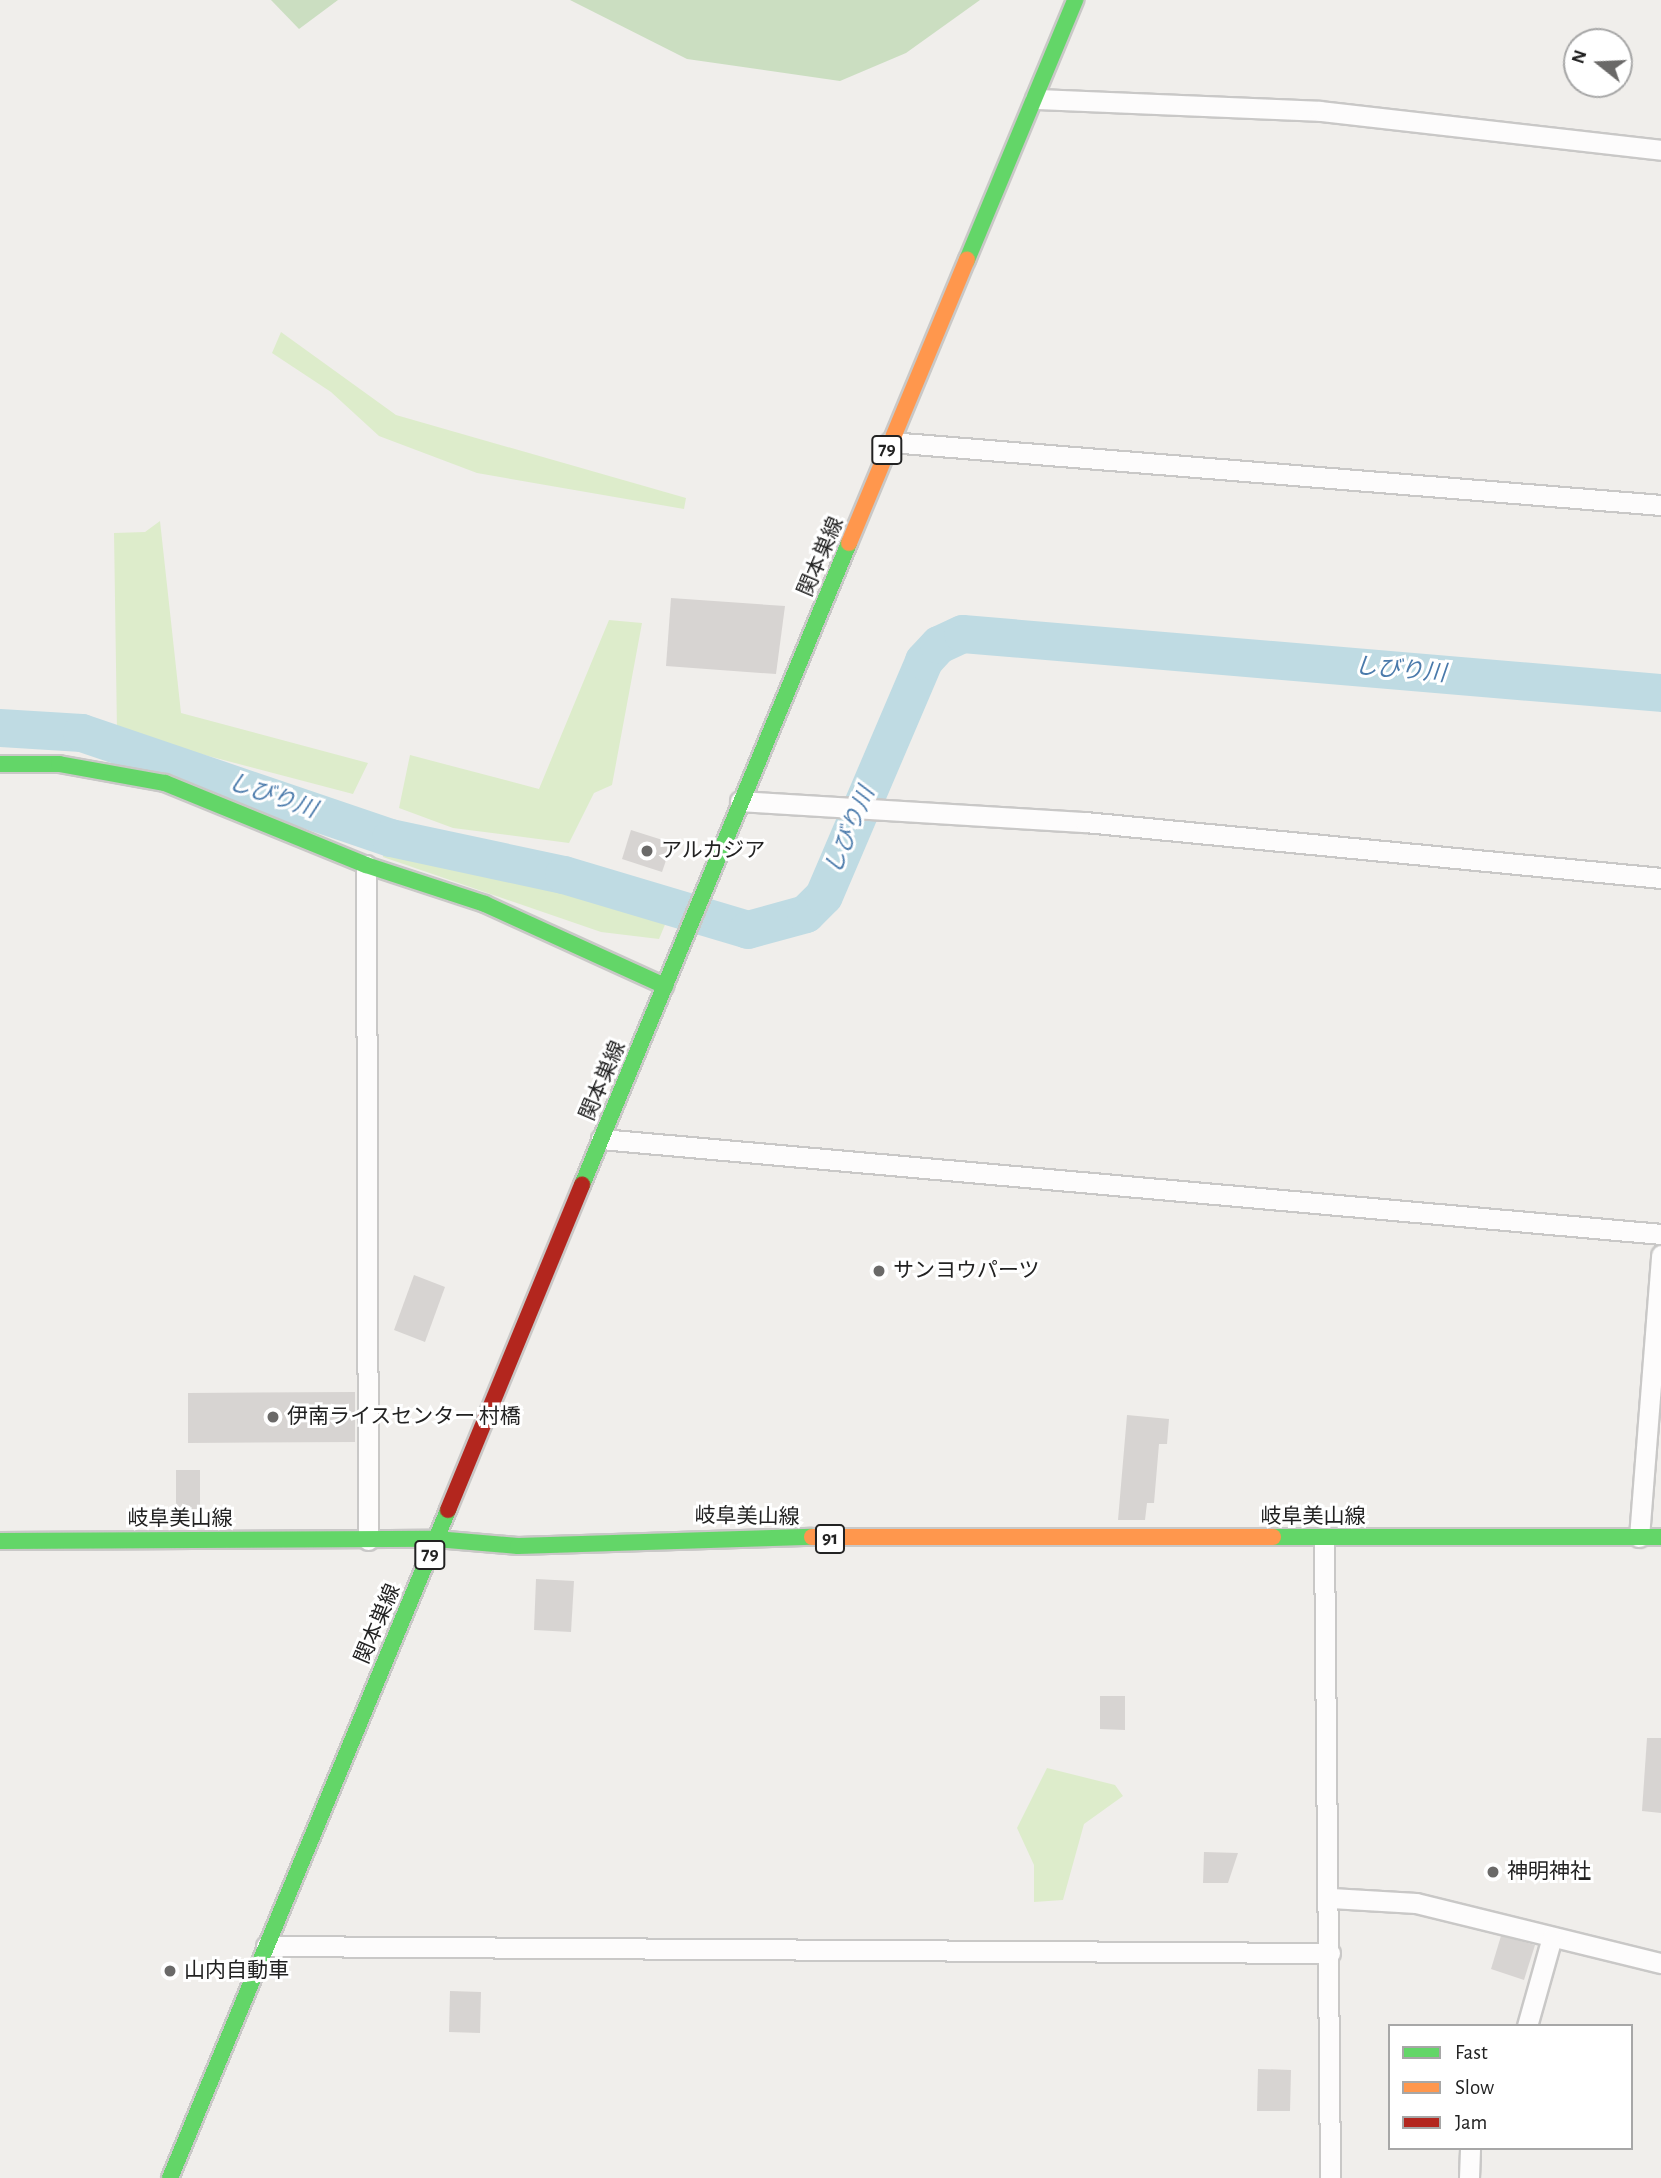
<!DOCTYPE html>
<html>
<head>
<meta charset="utf-8">
<style>
  body { margin:0 }
  #map { position:relative; width:1661px; height:2178px; overflow:hidden; background:#f0eeeb; font-family:"Alegreya Sans","Noto Sans JP",sans-serif }
  div>[style] { position:absolute }
  .grass>* { inset:0; background:#ddeccb }
  .forest>* { inset:0; background:#cbdec1 }
  .river>* { height:38px; margin:-19px; padding:0 19px; transform-origin:19px; border-radius:19px; background:#bfdbe3 }
  .building>* { inset:0; background:#d7d4d2 }
  .roads { filter:drop-shadow(2px 0 #c9c8c7) drop-shadow(-2px 0 #c9c8c7) drop-shadow(0 2px #c9c8c7) drop-shadow(0 -2px #c9c8c7) }
  .street>* { height:19px; margin:-9.5px; padding:0 9.5px; transform-origin:9.5px; border-radius:9.5px; background:#fdfcfc }
  .fast>* { height:16px; margin:-8px; padding:0 8px; transform-origin:8px; border-radius:8px; background:#63d668 }
  .slow>* { height:16px; margin:-8px; padding:0 8px; transform-origin:8px; border-radius:8px; background:#ff974d }
  .jam>* { height:16px; margin:-8px; padding:0 8px; transform-origin:8px; border-radius:8px; background:#b3261e }
  .dots>* { width:19px; height:19px; translate:-50% -50%; box-sizing:border-box; border:4px solid #fff; border-radius:50% }
  span { translate:-50% -50%; white-space:nowrap; text-align:center; line-height:1.15; -webkit-text-stroke:6px #fff; paint-order:stroke }
  .shield-label span { padding:2px 5px; background:#fff; border:2px solid; border-radius:5px; -webkit-text-stroke-width:0 }
  .shield-label { font-size:19px; color:#222; font-weight:700 }
  .street-label { font-size:21px; color:#222 }
  .poi-label { font-size:21px; color:#222 }
  .left { translate:0 -50%; text-align:left }
  .water-label { font-size:23px; color:#4a7aab; font-style:italic }
  .legend { position:absolute; left:1388px; top:2024px; width:245px; height:126px; box-sizing:border-box; background:#fff; border:2px solid #a7a7a7; margin:0; padding:9px 12px; list-style:none; font-size:21px; color:#222 }
  .legend li { display:flex; align-items:center; gap:14px; height:35px }
  .legend b { width:35px; border:2px solid #a7a7a7 }
  .north { position:absolute; left:1563px; top:28px; width:70px; height:70px; box-sizing:border-box; background:#fff; border:2px solid #a7a7a7; border-radius:50%; rotate:288deg; font-size:19px; font-weight:700; line-height:28px; text-align:center; color:#222 }
  .north::after { content:''; display:block; margin:auto; width:24px; height:32px; background:#6a6968; clip-path:polygon(50% 0,100% 100%,50% 72%,0 100%) }
</style>
</head>
<body>
<div id="map">
  <div class="grass">
    <div style="clip-path:polygon(281px 332px,396px 415px,686px 498px,684px 509px,477px 473px,379px 436px,331px 392px,272px 353px)"></div>
    <div style="clip-path:polygon(160px 521px,181px 713px,368px 763px,353px 794px,117px 732px,114px 533px,145px 532px)"></div>
    <div style="clip-path:polygon(609px 620px,642px 623px,612px 785px,594px 793px,569px 843px,453px 828px,399px 808px,410px 755px,539px 789px)"></div>
    <div style="clip-path:polygon(385px 847px,669px 915px,659px 939px,601px 932px,383px 857px)"></div>
    <div style="clip-path:polygon(1047px 1768px,1115px 1785px,1123px 1796px,1084px 1824px,1063px 1900px,1034px 1902px,1034px 1865px,1017px 1828px)"></div>
  </div>
  <div class="forest">
    <div style="clip-path:polygon(271px 0,338px 0,299px 29px)"></div>
    <div style="clip-path:polygon(570px 0,980px 0,906px 53px,840px 81px,687px 59px)"></div>
  </div>
  <div class="river">
    <div style="left:0;top:728px;width:82px;rotate:3.5deg"></div>
    <div style="left:82px;top:733px;width:326px;rotate:18.8deg"></div>
    <div style="left:391px;top:838px;width:177px;rotate:12.1deg"></div>
    <div style="left:564px;top:875px;width:192px;rotate:16.6deg"></div>
    <div style="left:748px;top:930px;width:60px;rotate:-15.4deg"></div>
    <div style="left:806px;top:914px;width:25px;rotate:-45deg"></div>
    <div style="left:824px;top:896px;width:255px;rotate:-66.9deg"></div>
    <div style="left:924px;top:661px;width:22px;rotate:-47deg"></div>
    <div style="left:939px;top:645px;width:26px;rotate:-25deg"></div>
    <div style="left:963px;top:634px;width:700px;rotate:4.83deg"></div>
  </div>
  <div class="building">
    <div style="clip-path:polygon(671px 598px,785px 606px,776px 674px,666px 666px)"></div>
    <div style="clip-path:polygon(631px 830px,672px 843px,662px 872px,622px 859px)"></div>
    <div style="clip-path:polygon(414px 1275px,445px 1287px,425px 1342px,394px 1330px)"></div>
    <div style="clip-path:polygon(355px 1392px,355px 1442px,188px 1443px,188px 1393px)"></div>
    <div style="clip-path:polygon(1127px 1415px,1169px 1419px,1167px 1444px,1159px 1444px,1154px 1503px,1147px 1503px,1145px 1520px,1118px 1520px)"></div>
    <div style="clip-path:polygon(176px 1470px,200px 1470px,200px 1513px,176px 1513px)"></div>
    <div style="clip-path:polygon(536px 1579px,574px 1581px,571px 1632px,534px 1630px)"></div>
    <div style="clip-path:polygon(1100px 1696px,1125px 1696px,1125px 1730px,1100px 1729px)"></div>
    <div style="clip-path:polygon(1647px 1738px,1661px 1738px,1661px 1813px,1642px 1811px)"></div>
    <div style="clip-path:polygon(1204px 1852px,1238px 1853px,1228px 1883px,1203px 1883px)"></div>
    <div style="clip-path:polygon(1501px 1936px,1535px 1945px,1524px 1980px,1491px 1969px)"></div>
    <div style="clip-path:polygon(450px 1991px,481px 1992px,480px 2033px,449px 2032px)"></div>
    <div style="clip-path:polygon(1258px 2069px,1291px 2070px,1290px 2111px,1257px 2111px)"></div>
  </div>
  <div class="roads">
    <div class="street">
      <div style="left:1035px;top:99px;width:285px;rotate:2.4deg"></div>
      <div style="left:1320px;top:111px;width:343px;rotate:6.5deg"></div>
      <div style="left:890px;top:442px;width:774px;rotate:4.67deg"></div>
      <div style="left:740px;top:801px;width:346px;rotate:3.5deg"></div>
      <div style="left:1085px;top:822px;width:579px;rotate:5.55deg"></div>
      <div style="left:366px;top:865px;width:675px;rotate:89.83deg"></div>
      <div style="left:601px;top:1139px;width:1064px;rotate:5.12deg"></div>
      <div style="left:1639px;top:1537px;width:283px;rotate:-85.5deg"></div>
      <div style="left:1324px;top:1538px;width:640px;rotate:89.46deg"></div>
      <div style="left:1331px;top:1898px;width:85px;rotate:3.4deg"></div>
      <div style="left:1416px;top:1903px;width:252px;rotate:13.8deg"></div>
      <div style="left:266px;top:1946px;width:1064px;rotate:0.38deg"></div>
      <div style="left:1527px;top:2026px;width:92px;rotate:-74.3deg"></div>
      <div style="left:1469px;top:2178px;width:30px;rotate:-88deg"></div>
    </div>
    <div class="fast">
      <div style="left:967px;top:260px;width:282px;rotate:-67.4deg"></div>
      <div style="left:0;top:764px;width:59px"></div>
      <div style="left:59px;top:764px;width:108px;rotate:10.2deg"></div>
      <div style="left:165px;top:783px;width:217px;rotate:22.2deg"></div>
      <div style="left:366px;top:865px;width:125px;rotate:18.1deg"></div>
      <div style="left:485px;top:904px;width:198px;rotate:24.5deg"></div>
      <div style="left:582px;top:1185px;width:695px;rotate:-67.42deg"></div>
      <div style="left:1273px;top:1537px;width:388px"></div>
      <div style="left:0;top:1541px;width:436px;rotate:-0.3deg"></div>
      <div style="left:436px;top:1539px;width:82px;rotate:4.9deg"></div>
      <div style="left:518px;top:1546px;width:294px;rotate:-1.8deg"></div>
      <div style="left:170px;top:2178px;width:724px;rotate:-67.4deg"></div>
    </div>
    <div class="slow">
      <div style="left:849px;top:543px;width:307px;rotate:-67.4deg"></div>
      <div style="left:812px;top:1537px;width:461px"></div>
    </div>
    <div class="jam">
      <div style="left:448px;top:1510px;width:352px;rotate:-67.6deg"></div>
    </div>
  </div>
  <div class="dots">
    <div style="left:647px;top:851px;background:#6a6968"></div>
    <div style="left:879px;top:1271px;background:#6a6968"></div>
    <div style="left:273px;top:1417px;background:#6a6968"></div>
    <div style="left:1493px;top:1872px;background:#6a6968"></div>
    <div style="left:170px;top:1971px;background:#6a6968"></div>
  </div>
  <div class="shield-label">
    <span style="left:887px;top:450px">79</span>
    <span style="left:830px;top:1539px">91</span>
    <span style="left:430px;top:1555px">79</span>
  </div>
  <div class="street-label">
    <span style="left:821px;top:557px;rotate:-67deg">関本巣線</span>
    <span style="left:603px;top:1081px;rotate:-67deg">関本巣線</span>
    <span style="left:747px;top:1517px;rotate:1deg">岐阜美山線</span>
    <span style="left:1313px;top:1517px">岐阜美山線</span>
    <span style="left:180px;top:1519px">岐阜美山線</span>
    <span style="left:378px;top:1624px;rotate:-67deg">関本巣線</span>
  </div>
  <div class="poi-label">
    <span class="left" style="left:661px;top:851px">アルカジア</span>
    <span class="left" style="left:893px;top:1271px">サンヨウパーツ</span>
    <span class="left" style="left:287px;top:1417px">伊南ライスセンター 村橋</span>
    <span class="left" style="left:1507px;top:1872px">神明神社</span>
    <span class="left" style="left:184px;top:1971px">山内自動車</span>
  </div>
  <div class="water-label">
    <span style="left:1400px;top:671px;rotate:5deg">しびり川</span>
    <span style="left:272px;top:797px;rotate:19deg">しびり川</span>
    <span style="left:851px;top:831px;rotate:-67deg">しびり川</span>
  </div>
  <ul class="legend">
  <li><b style="height:9px;background:#63d668"></b>Fast</li>
  <li><b style="height:9px;background:#ff974d"></b>Slow</li>
  <li><b style="height:9px;background:#b3261e"></b>Jam</li>
  </ul>
  <div class="north">N</div>
</div>
</body>
</html>
